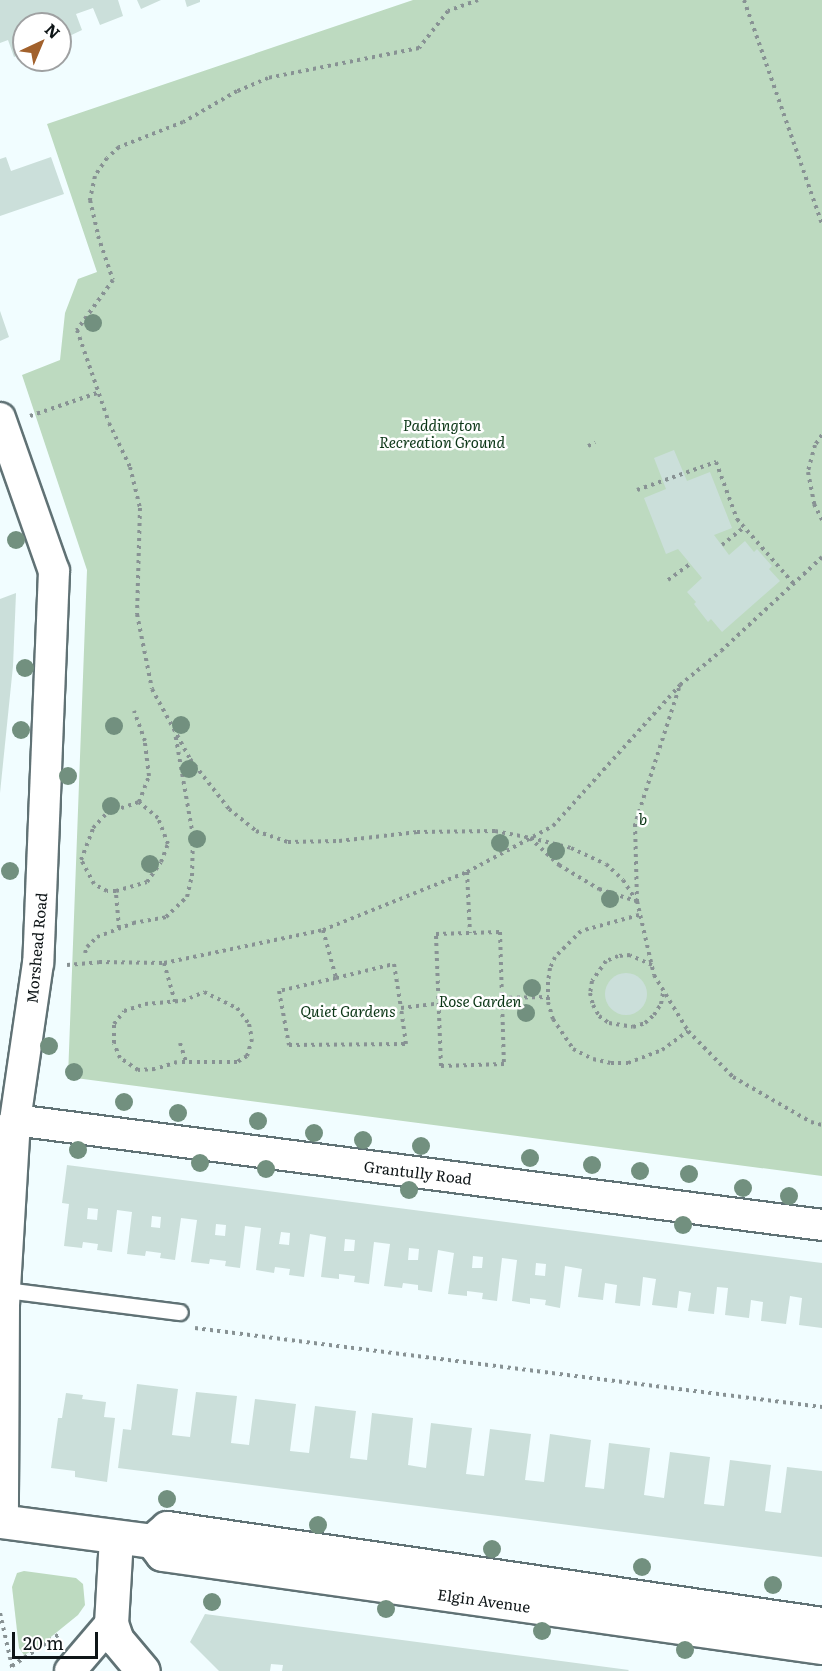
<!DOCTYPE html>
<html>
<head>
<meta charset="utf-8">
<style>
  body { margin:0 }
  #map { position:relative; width:822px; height:1671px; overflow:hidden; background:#f1fdff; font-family:Literata,serif }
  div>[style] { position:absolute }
  .green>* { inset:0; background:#bddac0 }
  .building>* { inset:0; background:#cbdfda }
  .round { border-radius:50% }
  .path>* { height:4px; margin-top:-2px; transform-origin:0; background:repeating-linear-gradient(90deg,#889294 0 3px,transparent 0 7.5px) }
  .roads { filter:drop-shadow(2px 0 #607275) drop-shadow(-2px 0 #607275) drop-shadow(0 2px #607275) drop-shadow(0 -2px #607275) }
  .service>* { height:15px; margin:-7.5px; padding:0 7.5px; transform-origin:7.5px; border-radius:7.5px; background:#fff }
  .minor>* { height:30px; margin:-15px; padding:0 15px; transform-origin:15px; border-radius:15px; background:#fff }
  .tertiary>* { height:33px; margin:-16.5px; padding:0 16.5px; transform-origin:16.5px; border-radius:16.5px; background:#fff }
  .trees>* { width:18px; height:18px; margin:-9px; border-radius:50%; background:#72907f }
  span { translate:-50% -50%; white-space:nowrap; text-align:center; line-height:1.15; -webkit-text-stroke:5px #fff; paint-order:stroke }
  .park-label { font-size:15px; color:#0b3616; font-style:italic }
  .street-label { font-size:15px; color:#0e1517 }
  .north { position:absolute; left:12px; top:12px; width:60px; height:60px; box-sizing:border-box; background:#fff; border:2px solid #9fa1a2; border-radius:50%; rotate:44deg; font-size:16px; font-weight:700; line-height:24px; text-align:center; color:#0e1517 }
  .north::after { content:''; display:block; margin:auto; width:21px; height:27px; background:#a2612c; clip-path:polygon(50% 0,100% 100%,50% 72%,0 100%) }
  .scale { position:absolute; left:12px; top:1632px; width:86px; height:27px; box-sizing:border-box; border:3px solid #0e1517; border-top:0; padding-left:8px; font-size:18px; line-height:21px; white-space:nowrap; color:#0e1517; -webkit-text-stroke:4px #fff; paint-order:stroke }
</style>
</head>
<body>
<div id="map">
  <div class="green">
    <div style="clip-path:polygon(413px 0,822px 0,822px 1176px,68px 1077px,87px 570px,22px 375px,60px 360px,65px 313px,78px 279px,97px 272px,47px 124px)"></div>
    <div style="clip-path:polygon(24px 1571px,76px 1578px,83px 1584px,85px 1605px,78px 1615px,36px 1649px,24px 1655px,19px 1648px,12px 1587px,17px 1573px)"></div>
  </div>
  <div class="building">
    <div style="clip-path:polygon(0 0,118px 0,123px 16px,100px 25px,93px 8px,76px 14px,82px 30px,61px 40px,60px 24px,54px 22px,24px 24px,24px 53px,14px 57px,8px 40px,0 43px)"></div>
    <div style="clip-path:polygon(137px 0,161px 0,141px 9px)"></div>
    <div style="clip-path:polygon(185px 0,200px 0,200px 2px,187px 7px)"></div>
    <div style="clip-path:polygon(6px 157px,11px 171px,51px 157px,64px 194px,0 216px,0 159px)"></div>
    <div style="clip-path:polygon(0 311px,9px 337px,0 341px)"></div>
    <div style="clip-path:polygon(674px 450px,687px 481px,710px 472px,732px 528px,714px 535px,729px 555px,745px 541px,754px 552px,757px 549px,772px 566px,769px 569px,780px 581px,722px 632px,711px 619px,708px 622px,694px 604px,696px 602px,687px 592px,702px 578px,678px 549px,666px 554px,644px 498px,666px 489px,654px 458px)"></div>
    <div style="clip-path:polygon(16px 593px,13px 666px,0 793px,0 599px)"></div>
    <div class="round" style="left:605px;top:973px;width:42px;height:42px"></div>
    <div style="clip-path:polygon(evenodd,67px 1165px,822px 1263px,822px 1328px,799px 1325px,802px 1298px,790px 1296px,786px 1324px,761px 1321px,763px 1302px,751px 1300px,749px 1318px,725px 1315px,728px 1288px,717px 1287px,714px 1314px,688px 1311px,691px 1293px,679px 1291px,677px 1308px,652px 1305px,656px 1279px,643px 1277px,640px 1306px,615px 1303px,617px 1285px,605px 1283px,603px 1300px,578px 1297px,582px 1269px,565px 1266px,560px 1308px,545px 1305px,546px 1300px,530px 1298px,530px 1304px,512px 1301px,517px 1260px,502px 1258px,497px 1301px,482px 1299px,483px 1293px,467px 1291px,467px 1296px,448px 1294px,454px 1253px,438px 1250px,432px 1292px,418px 1290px,418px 1285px,403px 1283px,402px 1288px,384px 1286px,390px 1244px,374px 1242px,369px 1284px,354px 1282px,355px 1276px,339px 1274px,339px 1279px,321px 1277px,326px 1237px,310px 1234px,304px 1277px,289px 1275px,290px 1269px,275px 1267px,274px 1273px,256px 1270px,261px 1228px,245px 1226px,240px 1268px,225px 1266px,226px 1261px,210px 1259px,209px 1264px,191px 1262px,197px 1220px,181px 1218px,175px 1260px,160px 1258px,161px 1253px,146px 1251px,145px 1256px,127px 1254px,132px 1212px,117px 1210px,112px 1252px,97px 1250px,98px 1244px,83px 1242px,82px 1248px,64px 1246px,69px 1204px,62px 1203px,67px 1165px,88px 1208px,98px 1209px,97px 1220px,87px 1219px,88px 1208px,67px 1165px,152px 1216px,161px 1217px,160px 1228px,151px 1227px,152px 1216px,67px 1165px,216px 1224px,226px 1225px,225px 1236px,215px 1235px,216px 1224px,67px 1165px,281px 1232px,290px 1233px,289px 1245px,279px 1244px,281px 1232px,67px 1165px,345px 1239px,355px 1240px,354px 1251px,344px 1251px,345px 1239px,67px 1165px,409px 1248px,419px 1249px,418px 1260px,408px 1260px,409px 1248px,67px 1165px,473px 1256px,483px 1257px,482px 1268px,472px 1268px,473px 1256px,67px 1165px,536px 1263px,546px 1264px,545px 1276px,535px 1275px,536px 1263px)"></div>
    <div style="clip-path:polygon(137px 1384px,178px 1389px,172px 1435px,190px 1437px,196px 1392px,237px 1396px,231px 1443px,249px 1445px,255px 1399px,296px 1404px,290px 1451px,309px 1453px,315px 1406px,356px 1411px,350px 1458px,367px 1460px,372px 1413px,413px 1418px,408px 1465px,426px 1468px,431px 1423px,472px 1428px,466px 1474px,484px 1476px,490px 1429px,531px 1434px,525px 1480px,544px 1482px,550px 1434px,591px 1440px,585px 1487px,596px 1488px,604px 1489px,609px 1443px,650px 1448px,644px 1495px,664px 1498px,670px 1452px,710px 1457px,704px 1504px,724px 1506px,730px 1460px,771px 1465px,765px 1511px,781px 1513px,787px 1467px,822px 1471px,822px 1557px,118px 1468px,123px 1429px,131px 1430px)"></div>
    <div style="clip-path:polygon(66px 1393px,83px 1395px,82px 1399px,106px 1402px,104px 1417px,115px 1418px,107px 1482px,75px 1477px,75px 1471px,51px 1468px,58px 1418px,62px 1418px)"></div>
    <div style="clip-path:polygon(205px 1614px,629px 1670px,628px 1671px,282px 1671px,283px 1665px,271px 1664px,270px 1671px,219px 1671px,190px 1642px)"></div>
  </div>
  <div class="path">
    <div style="left:478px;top:0;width:32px;rotate:160deg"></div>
    <div style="left:448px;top:11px;width:47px;rotate:128.1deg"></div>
    <div style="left:419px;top:48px;width:154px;rotate:168.8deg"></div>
    <div style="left:268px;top:78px;width:34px;rotate:157deg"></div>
    <div style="left:237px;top:91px;width:62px;rotate:150.1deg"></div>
    <div style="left:183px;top:122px;width:69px;rotate:158.7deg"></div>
    <div style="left:119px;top:147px;width:16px;rotate:137deg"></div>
    <div style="left:107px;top:158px;width:22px;rotate:124deg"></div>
    <div style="left:95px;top:176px;width:25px;rotate:102deg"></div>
    <div style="left:90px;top:200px;width:37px;rotate:77deg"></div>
    <div style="left:98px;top:236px;width:46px;rotate:71.2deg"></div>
    <div style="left:113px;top:280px;width:62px;rotate:125.8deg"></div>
    <div style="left:77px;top:330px;width:98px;rotate:71deg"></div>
    <div style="left:109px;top:423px;width:49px;rotate:64.5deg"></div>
    <div style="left:130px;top:467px;width:42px;rotate:76.3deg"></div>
    <div style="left:140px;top:508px;width:106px;rotate:91.6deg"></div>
    <div style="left:137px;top:614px;width:76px;rotate:78.7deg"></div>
    <div style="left:152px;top:689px;width:80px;rotate:61.5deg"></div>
    <div style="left:190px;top:759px;width:63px;rotate:52deg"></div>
    <div style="left:229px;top:809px;width:35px;rotate:39deg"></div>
    <div style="left:256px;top:831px;width:34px;rotate:19deg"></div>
    <div style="left:288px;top:842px;width:51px;rotate:-1.1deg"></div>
    <div style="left:339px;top:841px;width:79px;rotate:-6.6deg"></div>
    <div style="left:417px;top:832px;width:78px;rotate:-0.7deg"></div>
    <div style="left:495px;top:831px;width:36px;rotate:11deg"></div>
    <div style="left:530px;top:838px;width:40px;rotate:43deg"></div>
    <div style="left:559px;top:865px;width:47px;rotate:31deg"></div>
    <div style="left:599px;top:889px;width:40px;rotate:18deg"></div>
    <div style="left:744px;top:0;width:237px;rotate:70.8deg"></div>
    <div style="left:30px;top:416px;width:71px;rotate:-18.9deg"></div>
    <div style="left:822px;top:435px;width:12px;rotate:125deg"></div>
    <div style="left:815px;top:445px;width:28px;rotate:105deg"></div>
    <div style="left:808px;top:472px;width:33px;rotate:79deg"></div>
    <div style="left:814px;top:504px;width:18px;rotate:63deg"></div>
    <div style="left:588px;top:446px;width:8px;rotate:-23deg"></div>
    <div style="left:637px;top:490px;width:84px;rotate:-19.5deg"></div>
    <div style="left:716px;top:462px;width:61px;rotate:69.8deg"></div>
    <div style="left:737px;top:519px;width:85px;rotate:48.8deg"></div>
    <div style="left:722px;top:545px;width:28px;rotate:-39deg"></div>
    <div style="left:668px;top:580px;width:27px;rotate:-36deg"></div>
    <div style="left:679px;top:688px;width:143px;rotate:107.9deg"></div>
    <div style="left:635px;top:824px;width:77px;rotate:88.5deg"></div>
    <div style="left:637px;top:901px;width:76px;rotate:77.1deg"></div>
    <div style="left:654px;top:975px;width:66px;rotate:58.7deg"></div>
    <div style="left:688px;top:1031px;width:64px;rotate:45.6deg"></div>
    <div style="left:733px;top:1077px;width:90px;rotate:30deg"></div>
    <div style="left:811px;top:1122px;width:11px;rotate:15deg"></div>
    <div style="left:531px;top:838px;width:41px;rotate:14deg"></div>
    <div style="left:571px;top:848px;width:38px;rotate:25deg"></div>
    <div style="left:606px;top:864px;width:23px;rotate:43deg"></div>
    <div style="left:623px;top:880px;width:24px;rotate:57deg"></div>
    <div style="left:467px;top:872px;width:61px;rotate:87.2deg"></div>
    <div style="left:116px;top:891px;width:32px;rotate:-16deg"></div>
    <div style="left:147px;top:882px;width:24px;rotate:-55deg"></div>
    <div style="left:161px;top:862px;width:19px;rotate:-69deg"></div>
    <div style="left:168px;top:844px;width:28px;rotate:-111deg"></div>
    <div style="left:158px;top:818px;width:25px;rotate:-140deg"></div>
    <div style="left:639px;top:915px;width:60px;rotate:164.6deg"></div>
    <div style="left:581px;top:931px;width:37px;rotate:135deg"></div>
    <div style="left:555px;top:957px;width:12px;rotate:114deg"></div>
    <div style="left:550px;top:968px;width:14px;rotate:98deg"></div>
    <div style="left:548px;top:982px;width:20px;rotate:90deg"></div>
    <div style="left:548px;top:1002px;width:18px;rotate:74deg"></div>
    <div style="left:553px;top:1019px;width:36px;rotate:56deg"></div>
    <div style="left:573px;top:1049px;width:22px;rotate:27deg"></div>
    <div style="left:593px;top:1059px;width:18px;rotate:13deg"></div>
    <div style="left:611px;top:1063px;width:17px"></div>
    <div style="left:628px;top:1063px;width:36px;rotate:-21deg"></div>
    <div style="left:662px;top:1050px;width:32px;rotate:-36deg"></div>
    <div style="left:119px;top:928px;width:37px;rotate:-95deg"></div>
    <div style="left:116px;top:891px;width:9px;rotate:180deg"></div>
    <div style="left:107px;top:891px;width:15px;rotate:-152deg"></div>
    <div style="left:94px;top:884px;width:27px;rotate:-118deg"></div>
    <div style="left:81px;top:860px;width:34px;rotate:-69deg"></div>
    <div style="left:93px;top:828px;width:21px;rotate:-47deg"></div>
    <div style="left:107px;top:813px;width:34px;rotate:-19deg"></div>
    <div style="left:139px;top:802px;width:28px;rotate:-69deg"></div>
    <div style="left:149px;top:776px;width:35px;rotate:-97deg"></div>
    <div style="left:145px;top:741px;width:32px;rotate:-110deg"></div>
    <div style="left:323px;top:930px;width:50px;rotate:74.8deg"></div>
    <div style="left:336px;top:978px;width:58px;rotate:167.2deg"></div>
    <div style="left:279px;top:991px;width:55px;rotate:79.5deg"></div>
    <div style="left:289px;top:1045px;width:117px;rotate:-0.5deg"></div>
    <div style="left:406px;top:1044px;width:36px;rotate:-98deg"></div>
    <div style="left:401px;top:1008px;width:38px;rotate:-7deg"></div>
    <div style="left:500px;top:932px;width:132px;rotate:88.3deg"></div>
    <div style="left:504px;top:1064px;width:63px;rotate:178.2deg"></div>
    <div style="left:441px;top:1066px;width:132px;rotate:-92.2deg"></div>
    <div style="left:436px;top:934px;width:64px;rotate:-1.8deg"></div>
    <div style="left:85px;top:953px;width:6px;rotate:-72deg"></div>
    <div style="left:87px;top:947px;width:14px;rotate:-45deg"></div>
    <div style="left:97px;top:937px;width:39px;rotate:-21deg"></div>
    <div style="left:133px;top:923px;width:34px;rotate:-10deg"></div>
    <div style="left:166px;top:917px;width:29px;rotate:-44deg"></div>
    <div style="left:187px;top:897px;width:22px;rotate:-77deg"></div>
    <div style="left:192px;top:876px;width:40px;rotate:-88.6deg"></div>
    <div style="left:193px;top:836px;width:105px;rotate:-99.9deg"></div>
    <div style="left:164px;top:963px;width:41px;rotate:74.2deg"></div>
    <div style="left:67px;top:965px;width:32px;rotate:-5deg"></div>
    <div style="left:99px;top:962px;width:65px;rotate:0.9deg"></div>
    <div style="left:164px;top:963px;width:162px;rotate:-11.7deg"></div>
    <div style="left:323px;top:930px;width:155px;rotate:-21.9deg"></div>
    <div style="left:467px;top:872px;width:98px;rotate:-28.1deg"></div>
    <div style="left:553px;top:826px;width:190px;rotate:-48deg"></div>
    <div style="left:680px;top:685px;width:53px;rotate:-39.7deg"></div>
    <div style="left:721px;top:651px;width:138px;rotate:-42.9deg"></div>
    <div style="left:652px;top:965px;width:24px;rotate:-156deg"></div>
    <div style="left:630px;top:955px;width:12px;rotate:175deg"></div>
    <div style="left:618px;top:956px;width:13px;rotate:157deg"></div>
    <div style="left:606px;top:961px;width:24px;rotate:125deg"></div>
    <div style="left:592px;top:981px;width:12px;rotate:99deg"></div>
    <div style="left:590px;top:993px;width:12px;rotate:76deg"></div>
    <div style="left:593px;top:1005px;width:13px;rotate:61deg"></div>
    <div style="left:599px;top:1016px;width:12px;rotate:35deg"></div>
    <div style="left:609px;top:1023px;width:24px;rotate:9deg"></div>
    <div style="left:633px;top:1027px;width:13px;rotate:-18deg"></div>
    <div style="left:645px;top:1023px;width:12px;rotate:-42deg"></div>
    <div style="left:654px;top:1015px;width:13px;rotate:-58deg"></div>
    <div style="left:661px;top:1004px;width:11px;rotate:-80deg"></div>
    <div style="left:336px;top:978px;width:60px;rotate:-13.6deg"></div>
    <div style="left:394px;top:964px;width:45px;rotate:81deg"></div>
    <div style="left:204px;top:992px;width:37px;rotate:26deg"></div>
    <div style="left:237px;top:1008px;width:20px;rotate:53deg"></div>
    <div style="left:249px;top:1024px;width:15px;rotate:79deg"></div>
    <div style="left:252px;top:1039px;width:18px;rotate:106deg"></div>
    <div style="left:247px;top:1056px;width:12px;rotate:149deg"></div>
    <div style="left:237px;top:1062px;width:60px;rotate:180deg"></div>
    <div style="left:177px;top:1062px;width:23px;rotate:162deg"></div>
    <div style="left:155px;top:1069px;width:17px;rotate:177deg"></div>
    <div style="left:138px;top:1070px;width:22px;rotate:-146deg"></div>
    <div style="left:120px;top:1058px;width:16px;rotate:-112deg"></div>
    <div style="left:114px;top:1043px;width:19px;rotate:-90deg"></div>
    <div style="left:114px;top:1024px;width:16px;rotate:-52deg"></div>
    <div style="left:124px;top:1011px;width:22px;rotate:-18deg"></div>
    <div style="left:145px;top:1004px;width:38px;rotate:-5deg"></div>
    <div style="left:183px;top:1001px;width:23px;rotate:-23deg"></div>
    <div style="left:502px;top:998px;width:47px;rotate:-1.2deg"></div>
    <div style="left:180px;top:1043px;width:20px;rotate:72deg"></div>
    <div style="left:195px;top:1328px;width:632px;rotate:7.18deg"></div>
    <div style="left:0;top:1613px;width:59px;rotate:77.4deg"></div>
    <div style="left:12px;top:1666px;width:59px;rotate:-34deg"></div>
  </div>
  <div class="roads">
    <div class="service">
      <div style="left:5px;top:1290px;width:176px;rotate:7.2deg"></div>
    </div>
    <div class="minor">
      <div style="left:0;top:418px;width:162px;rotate:70.6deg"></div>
      <div style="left:54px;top:571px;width:392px;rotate:92.3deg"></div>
      <div style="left:38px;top:963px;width:159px;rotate:98.3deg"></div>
      <div style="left:15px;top:1120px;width:186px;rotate:93.4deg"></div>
      <div style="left:4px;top:1306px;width:215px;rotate:90.3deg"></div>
      <div style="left:15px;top:1120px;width:814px;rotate:7.41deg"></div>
      <div style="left:70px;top:1671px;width:63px;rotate:-49.5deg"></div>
    </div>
    <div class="tertiary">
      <div style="left:0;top:1521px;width:153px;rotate:7.5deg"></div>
      <div style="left:152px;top:1541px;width:16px;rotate:52deg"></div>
      <div style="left:162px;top:1554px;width:667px;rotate:8.02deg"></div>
      <div style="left:116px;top:1537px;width:86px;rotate:93.3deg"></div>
      <div style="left:111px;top:1623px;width:18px;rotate:71deg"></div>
      <div style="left:117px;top:1640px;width:40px;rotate:50deg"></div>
      <div style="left:152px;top:1541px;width:20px;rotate:-41deg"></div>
      <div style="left:167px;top:1528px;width:662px;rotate:8.34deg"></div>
    </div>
  </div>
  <div class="trees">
    <div style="left:93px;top:323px"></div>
    <div style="left:16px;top:540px"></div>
    <div style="left:25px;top:668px"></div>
    <div style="left:181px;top:725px"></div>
    <div style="left:114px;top:726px"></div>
    <div style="left:21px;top:730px"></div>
    <div style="left:189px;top:769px"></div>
    <div style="left:68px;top:776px"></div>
    <div style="left:111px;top:806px"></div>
    <div style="left:197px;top:839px"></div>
    <div style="left:500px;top:843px"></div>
    <div style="left:556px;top:851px"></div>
    <div style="left:150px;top:864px"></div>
    <div style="left:10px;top:871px"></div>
    <div style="left:610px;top:899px"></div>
    <div style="left:532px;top:988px"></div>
    <div style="left:526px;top:1013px"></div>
    <div style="left:49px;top:1046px"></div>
    <div style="left:74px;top:1072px"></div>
    <div style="left:124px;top:1102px"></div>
    <div style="left:178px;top:1113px"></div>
    <div style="left:258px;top:1121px"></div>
    <div style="left:314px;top:1133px"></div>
    <div style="left:363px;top:1140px"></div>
    <div style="left:421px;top:1146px"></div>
    <div style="left:78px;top:1150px"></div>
    <div style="left:530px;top:1158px"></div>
    <div style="left:200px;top:1163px"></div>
    <div style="left:592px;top:1165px"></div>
    <div style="left:266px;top:1169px"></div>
    <div style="left:640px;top:1171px"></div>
    <div style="left:689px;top:1174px"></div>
    <div style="left:743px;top:1188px"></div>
    <div style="left:409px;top:1190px"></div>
    <div style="left:789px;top:1196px"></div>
    <div style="left:683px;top:1225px"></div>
    <div style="left:167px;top:1499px"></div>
    <div style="left:318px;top:1525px"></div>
    <div style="left:492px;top:1549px"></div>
    <div style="left:642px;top:1567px"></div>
    <div style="left:773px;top:1585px"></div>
    <div style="left:212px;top:1602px"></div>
    <div style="left:386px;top:1609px"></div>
    <div style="left:542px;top:1631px"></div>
    <div style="left:685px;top:1650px"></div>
  </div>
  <div class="park-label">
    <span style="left:442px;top:433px">Paddington<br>Recreation Ground</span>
    <span style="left:643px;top:819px">b</span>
    <span style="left:480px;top:1001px">Rose Garden</span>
    <span style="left:348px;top:1011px">Quiet Gardens</span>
  </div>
  <div class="street-label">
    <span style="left:36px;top:948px;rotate:-85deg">Morshead Road</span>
    <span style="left:418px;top:1172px;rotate:7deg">Grantully Road</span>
    <span style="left:484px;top:1600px;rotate:8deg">Elgin Avenue</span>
  </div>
  <div class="north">N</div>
  <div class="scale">20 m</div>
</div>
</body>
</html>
